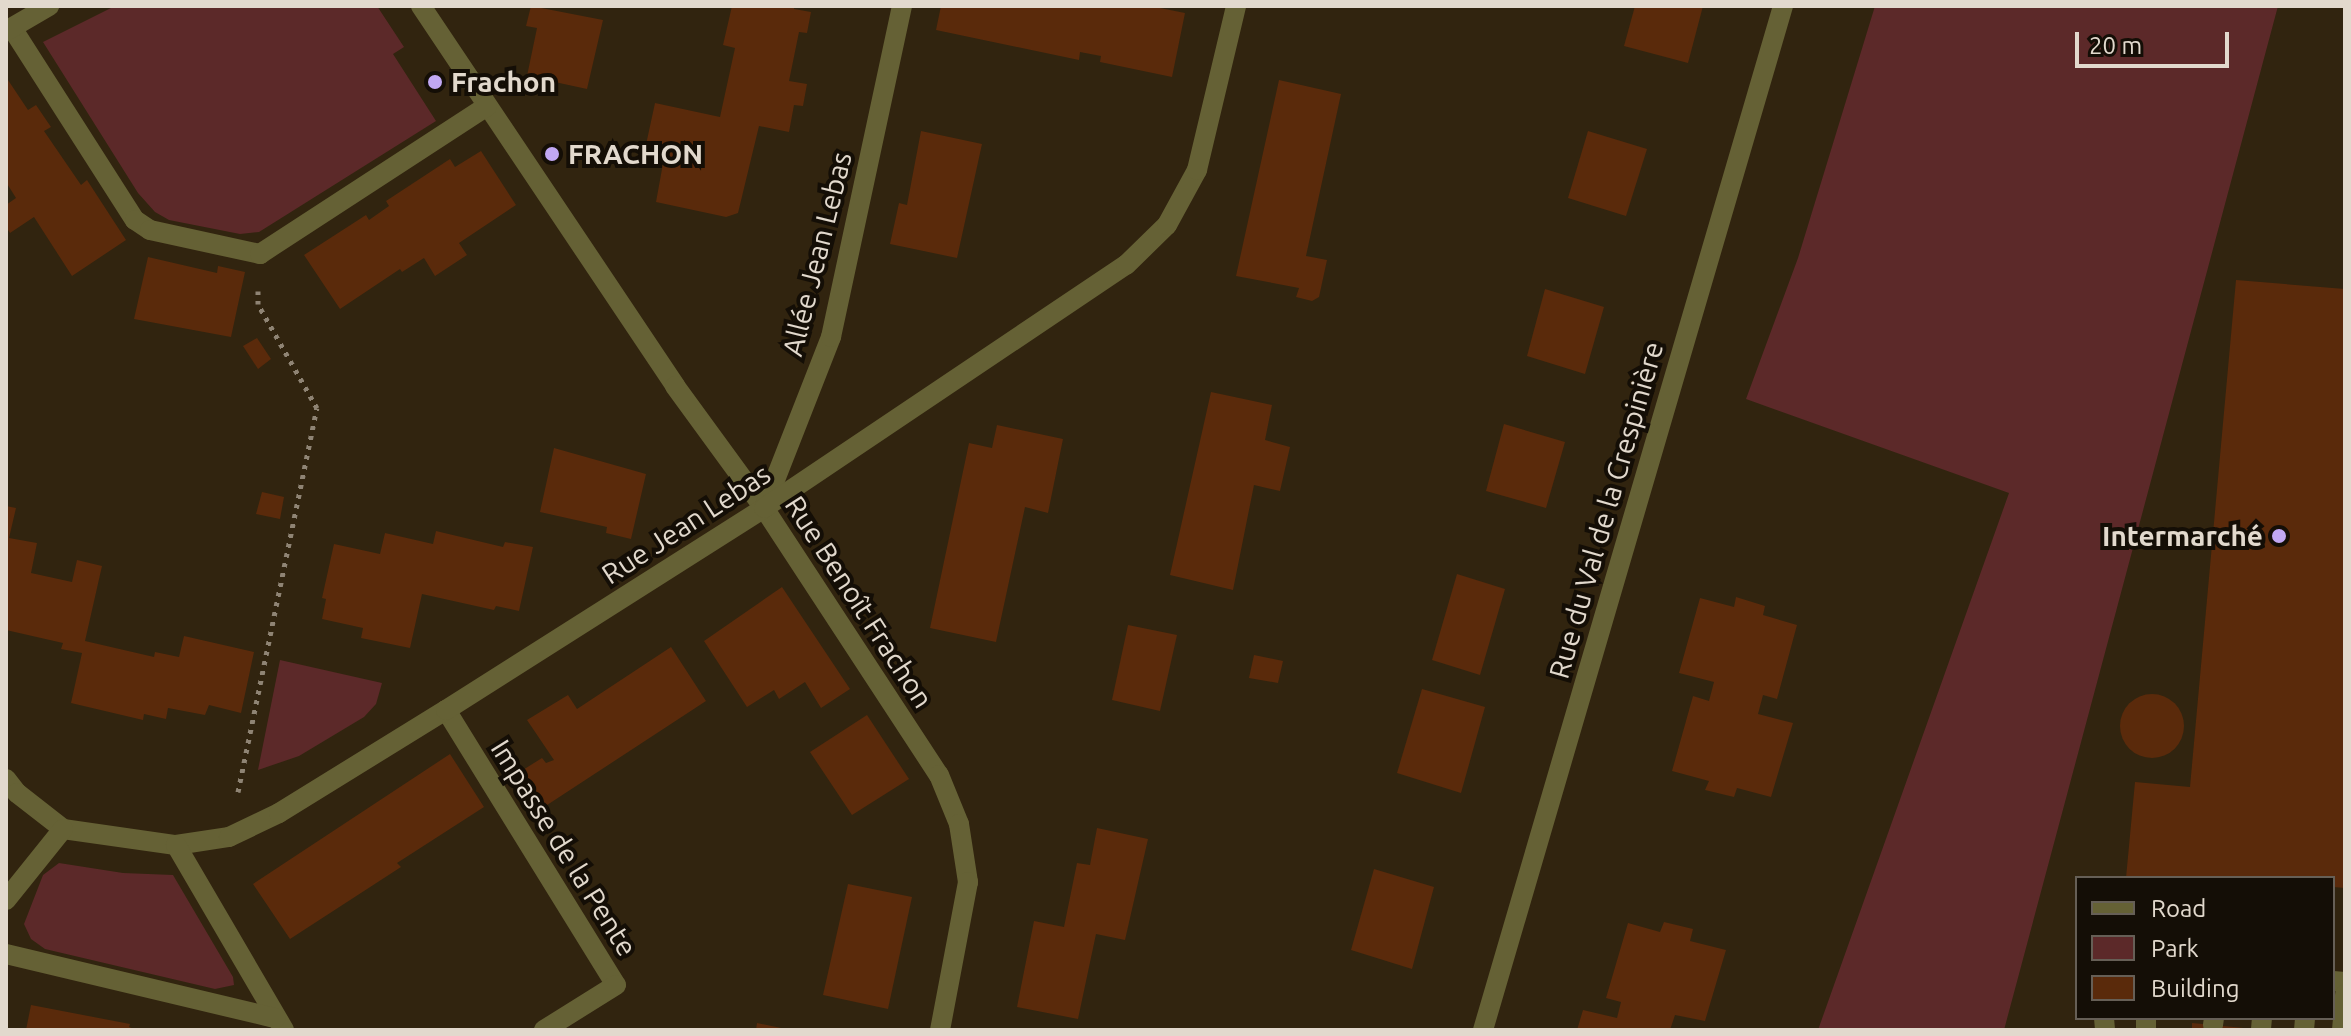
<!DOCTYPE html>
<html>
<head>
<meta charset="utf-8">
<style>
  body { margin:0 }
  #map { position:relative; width:2351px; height:1036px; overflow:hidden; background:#31240f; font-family:Ubuntu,sans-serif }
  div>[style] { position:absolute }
  .green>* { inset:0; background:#5c2929 }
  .building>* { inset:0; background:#5a2a0b }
  .round { border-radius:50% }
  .path>* { height:5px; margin-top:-2.5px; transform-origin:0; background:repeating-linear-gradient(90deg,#8f8474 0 4px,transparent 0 10px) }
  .minor>* { height:20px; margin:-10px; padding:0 10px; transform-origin:10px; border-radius:10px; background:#656135 }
  .dots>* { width:22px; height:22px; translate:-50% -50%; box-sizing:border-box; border:4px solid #140e06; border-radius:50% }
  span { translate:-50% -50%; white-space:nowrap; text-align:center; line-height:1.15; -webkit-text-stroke:8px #140e06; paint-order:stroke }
  .poi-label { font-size:28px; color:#e2d9cd; font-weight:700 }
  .left { translate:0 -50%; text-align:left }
  .right { translate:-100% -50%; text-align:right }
  .street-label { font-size:28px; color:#e2d9cd }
  .frame { position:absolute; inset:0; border:8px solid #e2d9cd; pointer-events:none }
  .legend { position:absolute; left:2075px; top:876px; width:260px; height:144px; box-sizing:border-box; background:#140e06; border:2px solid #665f56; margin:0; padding:10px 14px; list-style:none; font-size:24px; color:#e2d9cd }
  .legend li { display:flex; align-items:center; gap:16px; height:40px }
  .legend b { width:40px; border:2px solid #665f56 }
  .scale { position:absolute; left:2075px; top:32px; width:154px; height:36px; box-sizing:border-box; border:4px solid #e2d9cd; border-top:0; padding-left:10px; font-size:24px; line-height:28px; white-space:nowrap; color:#e2d9cd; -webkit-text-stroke:6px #140e06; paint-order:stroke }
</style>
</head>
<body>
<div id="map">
  <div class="green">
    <div style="clip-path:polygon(115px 6px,377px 6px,404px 47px,393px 54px,436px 121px,259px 232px,240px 234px,169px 220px,155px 212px,138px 193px,43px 42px)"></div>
    <div style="clip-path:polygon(1875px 6px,2278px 6px,2004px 1030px,1818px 1030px,2009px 493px,1746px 399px,1798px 258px)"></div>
    <div style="clip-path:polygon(280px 660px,382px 683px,376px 704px,364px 717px,299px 756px,258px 770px)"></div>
    <div style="clip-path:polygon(59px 863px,123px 873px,173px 875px,233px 977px,234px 985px,215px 989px,45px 949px,31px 939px,24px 924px,43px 875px)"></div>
  </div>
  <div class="building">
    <div style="clip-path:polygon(531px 6px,603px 20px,587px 89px,527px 76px,537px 28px,526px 26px)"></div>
    <div style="clip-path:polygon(732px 6px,794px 6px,794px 9px,811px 12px,807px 33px,799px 32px,789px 81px,807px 84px,803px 106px,794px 105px,789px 132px,759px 126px,738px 213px,726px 217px,656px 202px,664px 158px,644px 154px,655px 103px,720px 117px,735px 48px,723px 45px)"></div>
    <div style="clip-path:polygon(941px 6px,1150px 6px,1185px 13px,1172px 77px,1100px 62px,1101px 56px,1080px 52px,1079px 60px,936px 30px)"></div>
    <div style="clip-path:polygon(1635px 6px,1703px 6px,1688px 63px,1624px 46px)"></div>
    <div style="clip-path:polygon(6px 77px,28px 110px,36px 105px,51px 127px,44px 131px,81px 185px,87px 180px,126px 240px,72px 276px,34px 217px,10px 233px,6px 227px,6px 205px,16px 198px,6px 182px)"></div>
    <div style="clip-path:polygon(1279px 80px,1341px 94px,1306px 256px,1327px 260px,1319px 297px,1312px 301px,1296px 297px,1299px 288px,1236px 276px)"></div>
    <div style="clip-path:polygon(921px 131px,982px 144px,957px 258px,890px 244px,899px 203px,907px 205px)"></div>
    <div style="clip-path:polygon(1588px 131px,1647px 149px,1626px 216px,1568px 198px)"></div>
    <div style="clip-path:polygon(481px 151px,516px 205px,459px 243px,467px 255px,435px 276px,424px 258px,402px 272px,400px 269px,340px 309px,304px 255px,366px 215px,369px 220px,389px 206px,386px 201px,450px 159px,455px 167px)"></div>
    <div style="clip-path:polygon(148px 257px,217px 273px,218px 266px,245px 272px,231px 337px,134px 319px)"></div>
    <div style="clip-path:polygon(2236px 280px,2345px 289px,2345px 888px,2333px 887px,2333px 878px,2126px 878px,2135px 782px,2190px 787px)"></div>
    <div style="clip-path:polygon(1545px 289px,1604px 307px,1585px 374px,1527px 356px)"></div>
    <div style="clip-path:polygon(257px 338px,271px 359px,258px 369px,243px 346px)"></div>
    <div style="clip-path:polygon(1211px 392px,1272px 405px,1265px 440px,1290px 447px,1280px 491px,1254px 485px,1233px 590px,1170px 575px)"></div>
    <div style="clip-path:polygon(1504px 424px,1565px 442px,1546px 508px,1486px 491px)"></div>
    <div style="clip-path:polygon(997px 425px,1063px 439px,1048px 513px,1025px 507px,996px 642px,930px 628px,969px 443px,992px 448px)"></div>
    <div style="clip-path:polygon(554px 448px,646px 474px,631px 539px,606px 533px,607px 527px,540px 512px)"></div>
    <div style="clip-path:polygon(262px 492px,284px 497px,280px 519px,256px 514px)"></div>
    <div style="clip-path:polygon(6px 506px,16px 508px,9px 538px,37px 543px,31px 573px,72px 582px,77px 560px,102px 566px,85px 641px,154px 657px,155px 652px,179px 657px,184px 636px,254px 652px,241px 713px,209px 705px,205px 715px,168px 708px,166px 719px,144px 714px,143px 720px,71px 703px,82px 653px,61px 649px,63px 643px,6px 630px)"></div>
    <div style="clip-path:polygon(436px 531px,503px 547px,505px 542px,533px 547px,519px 611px,496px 606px,494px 610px,422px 594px,410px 648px,361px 638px,363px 628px,322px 619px,326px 599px,322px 598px,334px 544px,380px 554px,385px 533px,433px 544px)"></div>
    <div style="clip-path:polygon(1457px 574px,1505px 589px,1480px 675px,1432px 660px)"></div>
    <div style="clip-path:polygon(782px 587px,850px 689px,821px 708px,805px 682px,779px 699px,774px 690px,747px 707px,704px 641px)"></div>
    <div style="clip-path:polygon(1736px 597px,1765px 606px,1763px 615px,1797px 625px,1777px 699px,1763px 695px,1758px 714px,1793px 723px,1771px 797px,1737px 788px,1734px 797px,1705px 790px,1709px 781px,1672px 771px,1693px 696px,1709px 701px,1714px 682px,1679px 673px,1700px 598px,1734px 607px)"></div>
    <div style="clip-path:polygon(1128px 625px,1177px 635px,1160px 711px,1112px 700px)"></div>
    <div style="clip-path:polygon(671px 647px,706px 701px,541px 809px,518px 773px,542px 758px,546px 763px,554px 760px,527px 720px,568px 695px,577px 709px)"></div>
    <div style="clip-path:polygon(1254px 655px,1283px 661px,1278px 683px,1249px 678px)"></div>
    <div style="clip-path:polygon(1422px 689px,1485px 707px,1461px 793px,1397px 773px)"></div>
    <div class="round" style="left:2120px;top:694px;width:64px;height:64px"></div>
    <div style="clip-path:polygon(867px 715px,909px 779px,852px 815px,810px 752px)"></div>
    <div style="clip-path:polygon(450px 754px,484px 807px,397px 863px,401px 867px,290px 939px,253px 884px)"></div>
    <div style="clip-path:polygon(1097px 828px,1148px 839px,1125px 940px,1096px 934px,1078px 1019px,1017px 1007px,1034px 921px,1064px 927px,1077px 863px,1090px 865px)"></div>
    <div style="clip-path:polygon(1374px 869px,1434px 887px,1412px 969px,1351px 950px)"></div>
    <div style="clip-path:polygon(848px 884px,912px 897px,888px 1009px,823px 995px)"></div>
    <div style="clip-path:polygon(1664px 922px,1693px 929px,1690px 941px,1726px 950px,1705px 1021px,1675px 1015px,1670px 1030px,1577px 1030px,1583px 1010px,1617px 1018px,1621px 1002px,1606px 998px,1628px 923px,1660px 932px)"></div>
    <div style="clip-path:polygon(31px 1005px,130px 1024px,129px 1027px,137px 1030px,26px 1030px)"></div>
    <div style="clip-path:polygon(757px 1023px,786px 1029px,785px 1030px,756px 1030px)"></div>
    <div style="clip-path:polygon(2192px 1023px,2244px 1028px,2244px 1030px,2192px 1030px)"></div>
  </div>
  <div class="path">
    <div style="left:238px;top:792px;width:392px;rotate:-78.4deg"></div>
    <div style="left:317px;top:408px;width:120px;rotate:-119.6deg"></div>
    <div style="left:258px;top:304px;width:13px;rotate:-90deg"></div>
  </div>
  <div class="minor">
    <div style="left:421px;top:6px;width:457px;rotate:56.2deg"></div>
    <div style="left:675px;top:386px;width:151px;rotate:53.9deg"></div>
    <div style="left:764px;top:508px;width:319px;rotate:56.8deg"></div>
    <div style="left:939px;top:775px;width:53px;rotate:67.8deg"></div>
    <div style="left:959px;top:824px;width:59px;rotate:81.2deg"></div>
    <div style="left:968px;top:882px;width:151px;rotate:100.7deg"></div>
    <div style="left:12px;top:28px;width:228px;rotate:57.4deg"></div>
    <div style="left:135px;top:220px;width:18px;rotate:34deg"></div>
    <div style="left:150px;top:230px;width:113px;rotate:12.3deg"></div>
    <div style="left:260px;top:254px;width:271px;rotate:-33.1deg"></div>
    <div style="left:6px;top:31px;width:50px;rotate:-30.2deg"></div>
    <div style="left:764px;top:508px;width:184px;rotate:-68.6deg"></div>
    <div style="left:831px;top:337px;width:339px;rotate:-77.9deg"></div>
    <div style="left:446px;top:710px;width:323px;rotate:58.3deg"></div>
    <div style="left:616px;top:985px;width:85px;rotate:148deg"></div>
    <div style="left:6px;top:779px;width:18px;rotate:52deg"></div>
    <div style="left:17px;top:793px;width:58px;rotate:38deg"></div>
    <div style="left:63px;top:829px;width:114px;rotate:8.1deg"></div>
    <div style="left:176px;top:845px;width:54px;rotate:-8.6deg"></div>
    <div style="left:229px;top:837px;width:55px;rotate:-25.6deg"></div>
    <div style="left:279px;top:813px;width:196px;rotate:-31.7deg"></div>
    <div style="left:446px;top:710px;width:377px;rotate:-32.4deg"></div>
    <div style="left:764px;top:508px;width:436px;rotate:-33.9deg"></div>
    <div style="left:1126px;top:265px;width:57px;rotate:-44.3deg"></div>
    <div style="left:1167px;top:225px;width:63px;rotate:-61.4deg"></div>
    <div style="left:1197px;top:170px;width:169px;rotate:-76.6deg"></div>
    <div style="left:176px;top:845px;width:214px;rotate:59.7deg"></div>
    <div style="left:6px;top:900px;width:91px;rotate:-51.2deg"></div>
    <div style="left:6px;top:954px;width:277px;rotate:13.4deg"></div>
    <div style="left:2333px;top:981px;width:12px;rotate:5deg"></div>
    <div style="left:2104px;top:1018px;width:12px;rotate:85deg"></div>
    <div style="left:2213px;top:1025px;width:7px;rotate:-82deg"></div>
    <div style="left:2261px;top:1029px;width:11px;rotate:-85deg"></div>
    <div style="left:1483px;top:1030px;width:1067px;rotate:-73.67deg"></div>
    <div style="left:2146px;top:1030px;width:12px;rotate:-90deg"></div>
    <div style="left:2304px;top:1030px;width:12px;rotate:-85deg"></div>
    <div style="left:2342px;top:1030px;width:36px;rotate:-85deg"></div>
  </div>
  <div class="dots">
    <div style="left:435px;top:82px;background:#c1a8f3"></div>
    <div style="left:552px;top:154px;background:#c1a8f3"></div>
    <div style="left:2279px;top:536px;background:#c1a8f3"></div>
  </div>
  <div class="poi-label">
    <span class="left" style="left:451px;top:82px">Frachon</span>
    <span class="left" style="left:568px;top:154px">FRACHON</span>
    <span class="right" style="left:2263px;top:536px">Intermarché</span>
  </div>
  <div class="street-label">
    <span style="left:817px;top:254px;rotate:-76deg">Allée Jean Lebas</span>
    <span style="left:1606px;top:510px;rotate:-74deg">Rue du Val de la Crespinière</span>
    <span style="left:686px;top:524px;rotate:-33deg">Rue Jean Lebas</span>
    <span style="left:859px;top:602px;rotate:57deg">Rue Benoît Frachon</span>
    <span style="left:564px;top:848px;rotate:58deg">Impasse de la Pente</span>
  </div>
  <div class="frame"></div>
  <ul class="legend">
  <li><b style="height:10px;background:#656135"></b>Road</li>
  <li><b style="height:22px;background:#5c2929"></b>Park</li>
  <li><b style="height:22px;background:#5a2a0b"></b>Building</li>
  </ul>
  <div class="scale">20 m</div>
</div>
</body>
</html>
